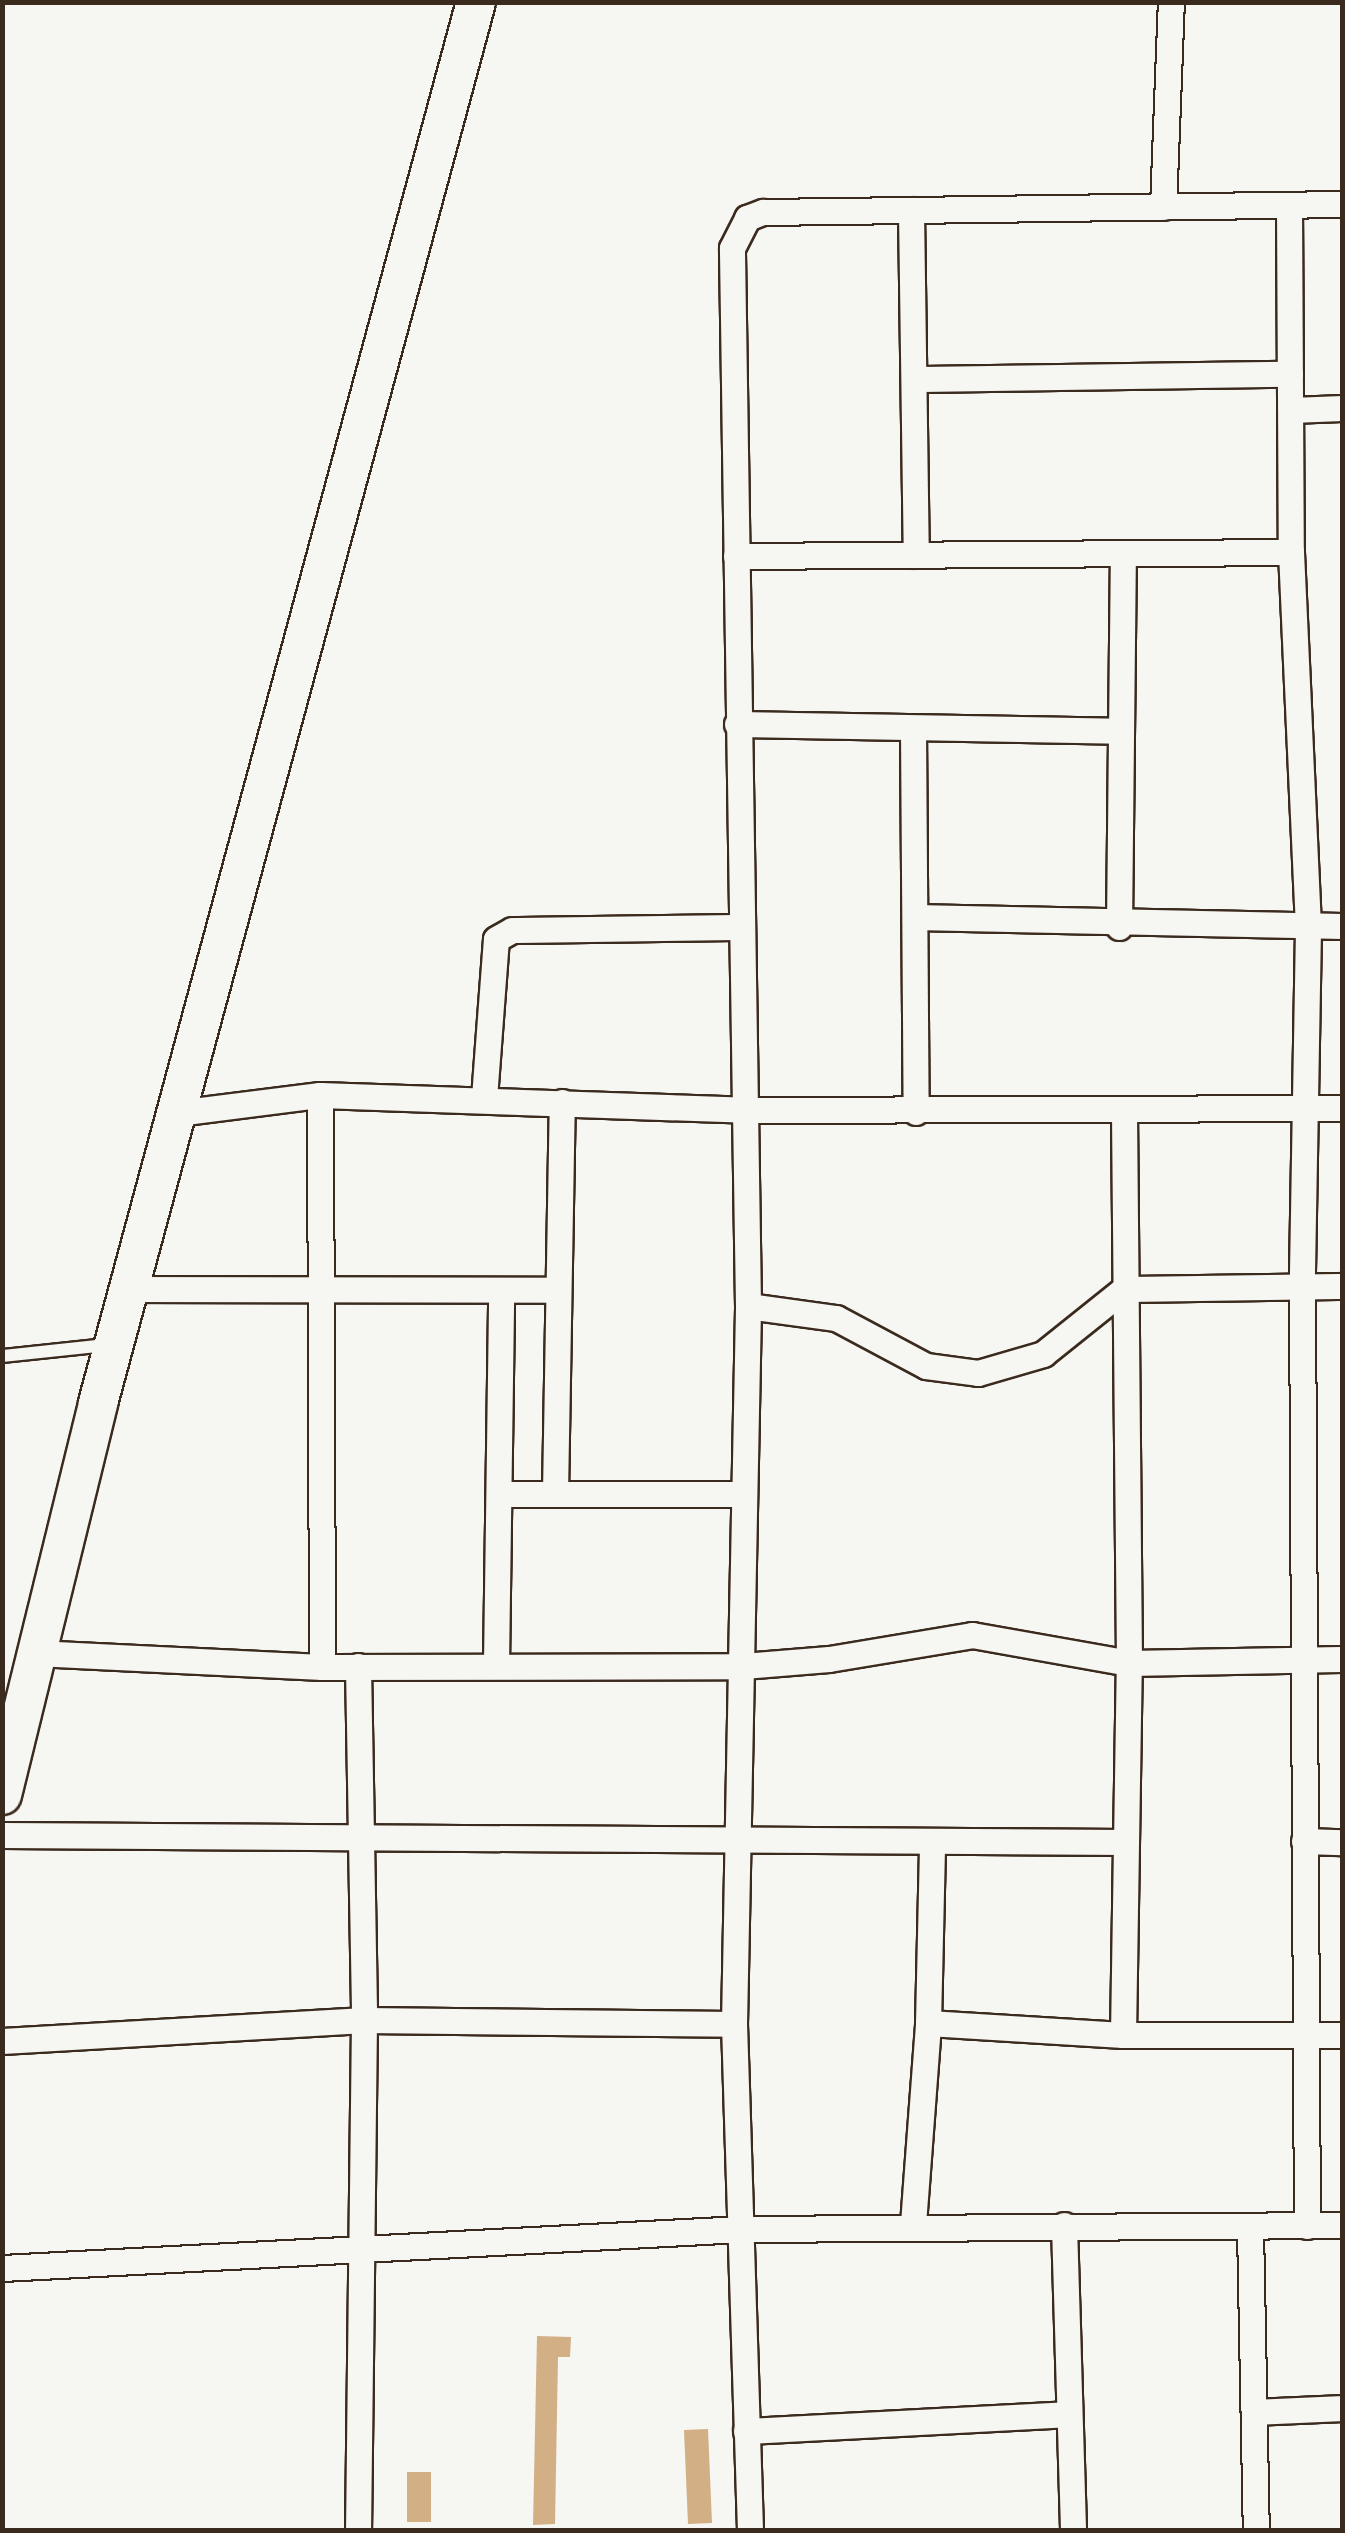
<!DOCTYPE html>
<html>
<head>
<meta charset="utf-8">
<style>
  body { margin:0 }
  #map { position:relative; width:1345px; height:2533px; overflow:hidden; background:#f6f6f2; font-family:"Indie Flower",sans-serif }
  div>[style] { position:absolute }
  .building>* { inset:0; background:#d3af85 }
  .roads { filter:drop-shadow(2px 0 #3b2a1e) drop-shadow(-2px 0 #3b2a1e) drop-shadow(0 2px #3b2a1e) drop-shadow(0 -2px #3b2a1e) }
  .service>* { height:12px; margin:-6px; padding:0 6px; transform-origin:6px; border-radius:6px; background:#f6f6f2 }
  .minor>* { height:25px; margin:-12.5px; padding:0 12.5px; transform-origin:12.5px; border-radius:12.5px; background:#f6f6f2 }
  .secondary>* { height:38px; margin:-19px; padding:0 19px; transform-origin:19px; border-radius:19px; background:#f6f6f2 }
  span { translate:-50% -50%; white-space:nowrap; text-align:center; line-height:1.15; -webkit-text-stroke:8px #f6f6f2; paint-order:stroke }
  .frame { position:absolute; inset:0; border:5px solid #3b2a1e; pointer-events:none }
</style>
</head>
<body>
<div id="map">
  <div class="building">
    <div style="clip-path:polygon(537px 2336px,571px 2337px,570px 2357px,558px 2357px,555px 2524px,533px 2525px)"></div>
    <div style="clip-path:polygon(708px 2429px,712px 2523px,688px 2524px,684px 2430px)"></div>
    <div style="clip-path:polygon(407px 2472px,431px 2472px,431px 2522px,407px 2522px)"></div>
  </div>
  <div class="roads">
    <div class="service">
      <div style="left:2px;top:1356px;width:106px;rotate:-6deg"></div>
    </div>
    <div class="minor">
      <div style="left:1289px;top:205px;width:347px;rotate:89.7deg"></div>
      <div style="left:1291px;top:552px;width:376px;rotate:87.4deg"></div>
      <div style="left:1308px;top:928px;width:357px;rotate:91deg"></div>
      <div style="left:1302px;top:1285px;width:941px;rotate:89.7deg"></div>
      <div style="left:1163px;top:207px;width:205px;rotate:-87.8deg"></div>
      <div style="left:911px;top:210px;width:345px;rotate:89.2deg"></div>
      <div style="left:916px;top:379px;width:374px;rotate:-0.8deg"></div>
      <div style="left:1291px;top:410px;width:51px;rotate:-2.2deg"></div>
      <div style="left:736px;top:556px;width:555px;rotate:-0.41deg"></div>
      <div style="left:737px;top:724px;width:383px;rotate:1deg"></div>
      <div style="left:913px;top:729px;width:383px;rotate:89.6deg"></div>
      <div style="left:915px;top:917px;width:427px;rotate:1.2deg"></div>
      <div style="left:1119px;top:927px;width:373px;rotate:-89.4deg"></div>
      <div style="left:320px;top:1095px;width:572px;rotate:89.8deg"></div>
      <div style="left:484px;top:1098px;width:159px;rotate:-85.7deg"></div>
      <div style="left:496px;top:939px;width:18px;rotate:-29deg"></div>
      <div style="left:512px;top:930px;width:229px;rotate:-0.8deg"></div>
      <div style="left:177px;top:1113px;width:144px;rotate:-7.2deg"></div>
      <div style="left:320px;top:1095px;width:426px;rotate:2deg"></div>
      <div style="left:746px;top:1110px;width:596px;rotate:-0.19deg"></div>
      <div style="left:131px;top:1289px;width:424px;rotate:0.1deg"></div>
      <div style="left:748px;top:1306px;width:89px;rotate:7.8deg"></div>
      <div style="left:836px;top:1318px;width:102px;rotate:28.1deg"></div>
      <div style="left:926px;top:1366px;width:52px;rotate:7.7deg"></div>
      <div style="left:978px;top:1373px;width:68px;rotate:-16.3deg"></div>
      <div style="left:1043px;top:1354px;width:104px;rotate:-38.7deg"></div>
      <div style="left:1124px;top:1289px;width:218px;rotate:-0.8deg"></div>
      <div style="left:555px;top:1493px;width:391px;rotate:-89deg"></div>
      <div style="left:503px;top:1494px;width:241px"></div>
      <div style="left:35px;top:1653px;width:287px;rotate:2.8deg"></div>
      <div style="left:322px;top:1667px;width:421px;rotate:-0.1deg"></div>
      <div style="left:743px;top:1666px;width:86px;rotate:-4.7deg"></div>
      <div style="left:829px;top:1659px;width:145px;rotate:-9.5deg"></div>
      <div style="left:972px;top:1635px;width:159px;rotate:10.1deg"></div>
      <div style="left:1129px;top:1663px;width:213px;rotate:-1.1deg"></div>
      <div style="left:496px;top:1664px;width:372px;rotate:-89.2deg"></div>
      <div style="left:358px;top:1666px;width:354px;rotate:89deg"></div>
      <div style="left:364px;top:2020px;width:510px;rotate:90.67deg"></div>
      <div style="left:2px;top:1835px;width:1124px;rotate:0.36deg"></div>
      <div style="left:1304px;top:1841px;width:38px;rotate:2deg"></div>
      <div style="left:928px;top:2023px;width:195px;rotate:3.5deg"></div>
      <div style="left:1123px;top:2035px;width:219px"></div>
      <div style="left:1123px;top:2035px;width:372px;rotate:-89.1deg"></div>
      <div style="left:1129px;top:1663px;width:553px;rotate:-90.52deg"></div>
      <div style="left:2px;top:2041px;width:363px;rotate:-3.3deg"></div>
      <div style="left:364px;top:2020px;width:370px;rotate:0.6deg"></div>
      <div style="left:913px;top:2224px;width:202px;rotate:-85.7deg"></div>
      <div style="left:928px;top:2023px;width:181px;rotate:-88.7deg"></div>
      <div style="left:1064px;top:2225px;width:305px;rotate:88.3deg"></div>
      <div style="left:1250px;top:2227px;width:303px;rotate:88.9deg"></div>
      <div style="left:2px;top:2268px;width:740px;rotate:-3.02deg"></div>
      <div style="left:741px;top:2229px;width:601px;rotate:-0.38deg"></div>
      <div style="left:1254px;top:2412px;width:88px;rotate:-2.6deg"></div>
      <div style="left:746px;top:2431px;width:322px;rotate:-3deg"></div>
      <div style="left:750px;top:2530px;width:506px;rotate:-91.81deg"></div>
      <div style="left:734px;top:2024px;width:718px;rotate:-88.88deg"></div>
      <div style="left:748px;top:1306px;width:1058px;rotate:-90.87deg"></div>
      <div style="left:732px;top:248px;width:34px;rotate:-63deg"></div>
      <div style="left:747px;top:218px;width:17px;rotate:-21deg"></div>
      <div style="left:763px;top:212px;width:579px;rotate:-0.79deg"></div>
    </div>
    <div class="secondary">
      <div style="left:2px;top:1795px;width:404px;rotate:-76.2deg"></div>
      <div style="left:98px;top:1403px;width:1451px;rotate:-74.9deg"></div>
    </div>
  </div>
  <div class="frame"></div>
</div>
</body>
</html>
